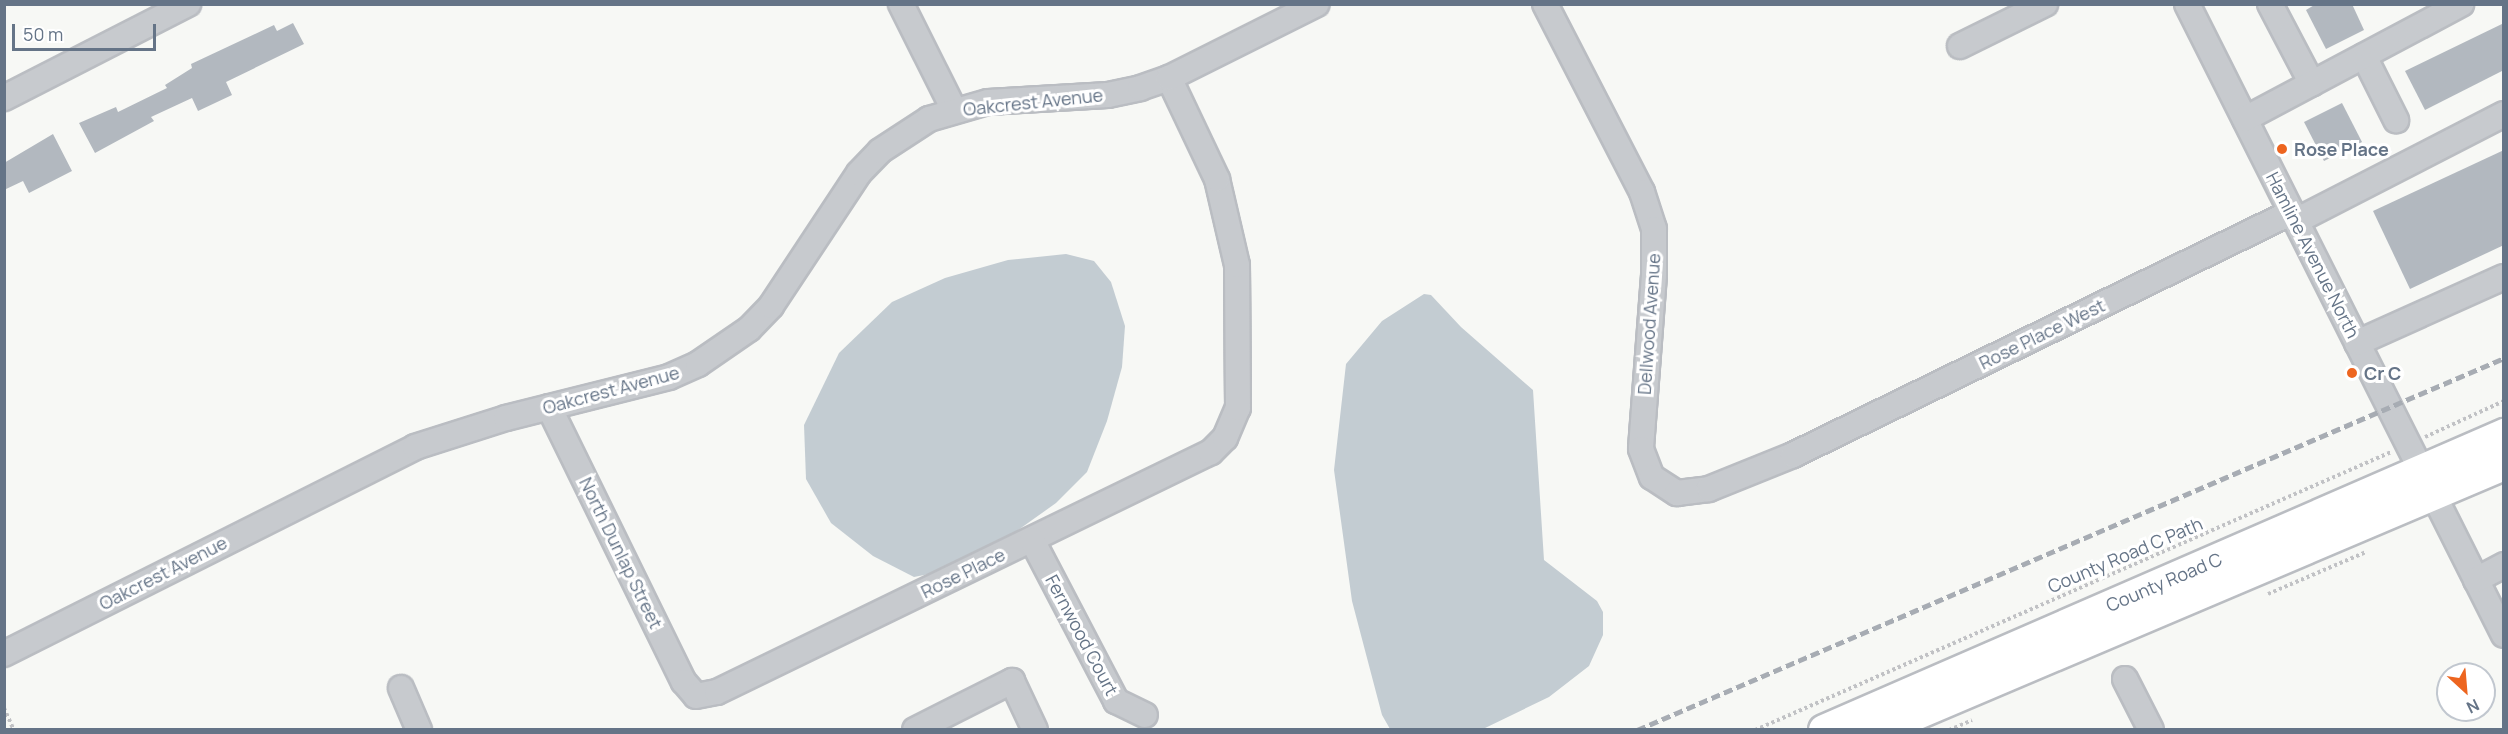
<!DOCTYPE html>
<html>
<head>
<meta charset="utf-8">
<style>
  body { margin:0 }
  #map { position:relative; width:2508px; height:734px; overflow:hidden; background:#f7f8f5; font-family:Manrope,sans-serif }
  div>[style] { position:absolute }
  .water>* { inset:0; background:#c3ccd2 }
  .building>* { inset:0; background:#b2b8bf }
  .path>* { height:4px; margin-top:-2px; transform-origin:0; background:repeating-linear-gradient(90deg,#c1c2c5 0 3px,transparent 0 6px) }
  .roads { filter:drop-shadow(2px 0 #babdc2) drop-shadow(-2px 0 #babdc2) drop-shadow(0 2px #babdc2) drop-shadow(0 -2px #babdc2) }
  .minor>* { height:24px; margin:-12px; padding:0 12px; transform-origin:12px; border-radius:12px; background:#c7cace }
  .major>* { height:30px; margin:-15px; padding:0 15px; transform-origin:15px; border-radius:15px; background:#fff }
  .rail>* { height:4.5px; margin-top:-2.25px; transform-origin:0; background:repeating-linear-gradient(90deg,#a7acb3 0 9px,transparent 0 13.5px) }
  .dots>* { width:16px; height:16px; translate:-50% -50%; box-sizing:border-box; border:3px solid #fff; border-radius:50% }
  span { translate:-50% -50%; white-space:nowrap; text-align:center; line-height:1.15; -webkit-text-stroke:6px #fff; paint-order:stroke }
  .street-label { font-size:18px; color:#657487 }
  .poi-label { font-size:18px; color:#657487; font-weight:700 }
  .left { translate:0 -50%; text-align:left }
  .frame { position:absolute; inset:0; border:6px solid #657487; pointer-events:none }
  .north { position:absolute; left:2436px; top:662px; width:60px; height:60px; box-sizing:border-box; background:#fff; border:2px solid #c1c7cf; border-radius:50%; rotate:154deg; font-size:16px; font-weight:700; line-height:24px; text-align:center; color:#657487 }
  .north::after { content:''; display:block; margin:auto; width:21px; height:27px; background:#ed651f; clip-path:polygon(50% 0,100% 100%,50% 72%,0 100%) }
  .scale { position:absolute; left:12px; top:24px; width:144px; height:27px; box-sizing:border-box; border:3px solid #657487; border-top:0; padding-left:8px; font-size:18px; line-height:21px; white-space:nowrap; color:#657487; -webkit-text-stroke:4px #fff; paint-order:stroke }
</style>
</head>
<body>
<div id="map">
  <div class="water">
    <div style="clip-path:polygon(1066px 254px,1094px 261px,1111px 282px,1125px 326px,1122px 367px,1107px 421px,1087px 472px,1056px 503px,1007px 538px,939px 572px,914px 577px,873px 556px,831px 523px,806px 479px,804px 425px,839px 353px,892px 302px,945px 278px,1008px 260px)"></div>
    <div style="clip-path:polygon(1424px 294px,1431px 295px,1461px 327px,1533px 390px,1544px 560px,1597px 601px,1603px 612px,1603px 635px,1589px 666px,1549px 697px,1483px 729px,1390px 729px,1382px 715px,1352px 601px,1334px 470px,1346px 364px,1382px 321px)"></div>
  </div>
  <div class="building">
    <div style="clip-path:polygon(2316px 4px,2352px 4px,2364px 30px,2326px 49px,2306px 10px)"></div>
    <div style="clip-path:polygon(293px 23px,304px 44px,226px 82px,232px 95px,198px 111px,192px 98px,151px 117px,154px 121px,95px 153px,79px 123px,116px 107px,118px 112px,167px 88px,165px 85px,192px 68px,191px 64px,274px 25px,277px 31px)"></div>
    <div style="clip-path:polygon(2504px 23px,2504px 70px,2425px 110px,2405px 71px)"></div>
    <div style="clip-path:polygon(2342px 103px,2362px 142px,2324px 161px,2304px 122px)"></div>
    <div style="clip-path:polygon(53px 134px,72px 171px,29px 193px,23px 181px,4px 190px,4px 163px)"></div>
    <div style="clip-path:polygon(2504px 150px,2504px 245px,2410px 289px,2373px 211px)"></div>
  </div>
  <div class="path">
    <div style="left:2425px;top:437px;width:87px;rotate:-24.5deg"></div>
    <div style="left:2268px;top:594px;width:107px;rotate:-23.2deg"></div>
    <div style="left:4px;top:708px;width:24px;rotate:66deg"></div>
    <div style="left:1755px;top:730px;width:694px;rotate:-23.61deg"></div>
    <div style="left:1949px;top:730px;width:25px;rotate:-23deg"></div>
  </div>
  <div class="roads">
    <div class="minor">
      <div style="left:901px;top:4px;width:119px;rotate:63.4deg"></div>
      <div style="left:1545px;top:4px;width:212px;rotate:62.7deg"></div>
      <div style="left:1642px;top:192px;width:39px;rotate:72deg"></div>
      <div style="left:1654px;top:229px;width:46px;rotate:90deg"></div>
      <div style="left:1654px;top:275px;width:174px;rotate:94.3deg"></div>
      <div style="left:1641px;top:449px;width:30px;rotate:69deg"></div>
      <div style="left:1652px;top:477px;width:30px;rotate:33deg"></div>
      <div style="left:1677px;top:493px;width:32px;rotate:-7deg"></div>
      <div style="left:1709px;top:489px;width:91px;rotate:-22deg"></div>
      <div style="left:1793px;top:455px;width:555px;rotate:-25.96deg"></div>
      <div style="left:2187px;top:4px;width:706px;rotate:63.33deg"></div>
      <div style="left:2270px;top:4px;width:90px;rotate:62.3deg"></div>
      <div style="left:1960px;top:46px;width:95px;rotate:-26.3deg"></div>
      <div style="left:2364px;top:56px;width:72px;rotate:63.4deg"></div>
      <div style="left:4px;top:98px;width:207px;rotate:-27.1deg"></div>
      <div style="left:2245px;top:119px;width:245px;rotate:-28deg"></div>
      <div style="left:2296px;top:221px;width:234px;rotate:-27.2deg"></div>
      <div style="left:2357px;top:343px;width:161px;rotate:-24.2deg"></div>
      <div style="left:549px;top:407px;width:306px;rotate:63.9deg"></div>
      <div style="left:684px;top:682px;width:18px;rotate:49deg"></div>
      <div style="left:696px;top:696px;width:21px;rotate:-11deg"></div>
      <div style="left:717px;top:692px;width:549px;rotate:-25.91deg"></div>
      <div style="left:1211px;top:452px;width:20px;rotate:-45deg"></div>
      <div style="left:1225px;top:438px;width:33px;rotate:-67deg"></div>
      <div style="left:1238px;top:408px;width:143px;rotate:-90.4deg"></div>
      <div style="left:1237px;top:265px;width:88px;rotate:-103.1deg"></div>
      <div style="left:1217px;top:179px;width:112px;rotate:-115.4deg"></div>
      <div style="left:1032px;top:540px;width:182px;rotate:62.4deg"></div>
      <div style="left:1116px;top:701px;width:32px;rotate:26deg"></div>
      <div style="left:2476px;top:580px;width:32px;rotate:-28deg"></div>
      <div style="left:4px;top:654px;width:460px;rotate:-26.7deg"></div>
      <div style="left:415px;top:447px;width:96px;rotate:-17.7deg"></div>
      <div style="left:506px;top:418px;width:168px;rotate:-14.1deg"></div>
      <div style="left:669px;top:377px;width:32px;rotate:-24deg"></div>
      <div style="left:698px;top:364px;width:62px;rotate:-34.5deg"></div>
      <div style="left:749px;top:329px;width:32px;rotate:-46deg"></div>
      <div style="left:771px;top:306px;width:159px;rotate:-56.5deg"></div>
      <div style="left:859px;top:173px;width:30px;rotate:-46deg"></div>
      <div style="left:880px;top:151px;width:59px;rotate:-33.1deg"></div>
      <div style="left:929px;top:119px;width:61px;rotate:-16.1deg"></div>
      <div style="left:988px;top:102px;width:120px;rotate:-3.3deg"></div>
      <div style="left:1108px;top:95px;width:33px;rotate:-12deg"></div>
      <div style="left:1140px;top:88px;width:31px;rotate:-19deg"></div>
      <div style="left:1169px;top:78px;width:165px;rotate:-26.6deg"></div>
      <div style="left:2125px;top:679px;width:57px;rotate:63deg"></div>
      <div style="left:401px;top:688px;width:46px;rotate:66.8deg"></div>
      <div style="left:915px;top:730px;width:109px;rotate:-26.8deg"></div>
      <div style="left:1012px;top:681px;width:54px;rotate:64.9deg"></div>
    </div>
    <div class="major">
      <div style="left:1824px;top:730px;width:742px;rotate:-23.52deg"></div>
      <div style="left:1880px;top:730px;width:678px;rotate:-23.01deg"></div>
    </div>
  </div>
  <div class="rail">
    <div style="left:1637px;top:730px;width:943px;rotate:-23.22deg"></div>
  </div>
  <div class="dots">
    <div style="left:2282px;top:149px;background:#ed651f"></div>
    <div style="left:2352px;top:373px;background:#ed651f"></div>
  </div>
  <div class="street-label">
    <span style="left:1033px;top:102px;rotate:-6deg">Oakcrest Avenue</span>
    <span style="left:2313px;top:255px;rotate:63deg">Hamline Avenue North</span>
    <span style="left:1649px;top:324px;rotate:-86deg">Dellwood Avenue</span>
    <span style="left:2042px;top:334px;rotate:-26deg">Rose Place West</span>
    <span style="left:611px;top:390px;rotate:-15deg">Oakcrest Avenue</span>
    <span style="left:621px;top:553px;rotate:64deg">North Dunlap Street</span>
    <span style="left:2125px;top:555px;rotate:-23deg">County Road C Path</span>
    <span style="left:163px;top:573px;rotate:-27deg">Oakcrest Avenue</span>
    <span style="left:963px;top:573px;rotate:-26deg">Rose Place</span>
    <span style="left:2164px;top:582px;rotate:-23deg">County Road C</span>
    <span style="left:1082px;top:635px;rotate:62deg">Fernwood Court</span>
  </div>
  <div class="poi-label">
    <span class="left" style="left:2294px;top:149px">Rose Place</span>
    <span class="left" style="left:2364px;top:373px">Cr C</span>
  </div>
  <div class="frame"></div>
  <div class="north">N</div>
  <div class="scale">50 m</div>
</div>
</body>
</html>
